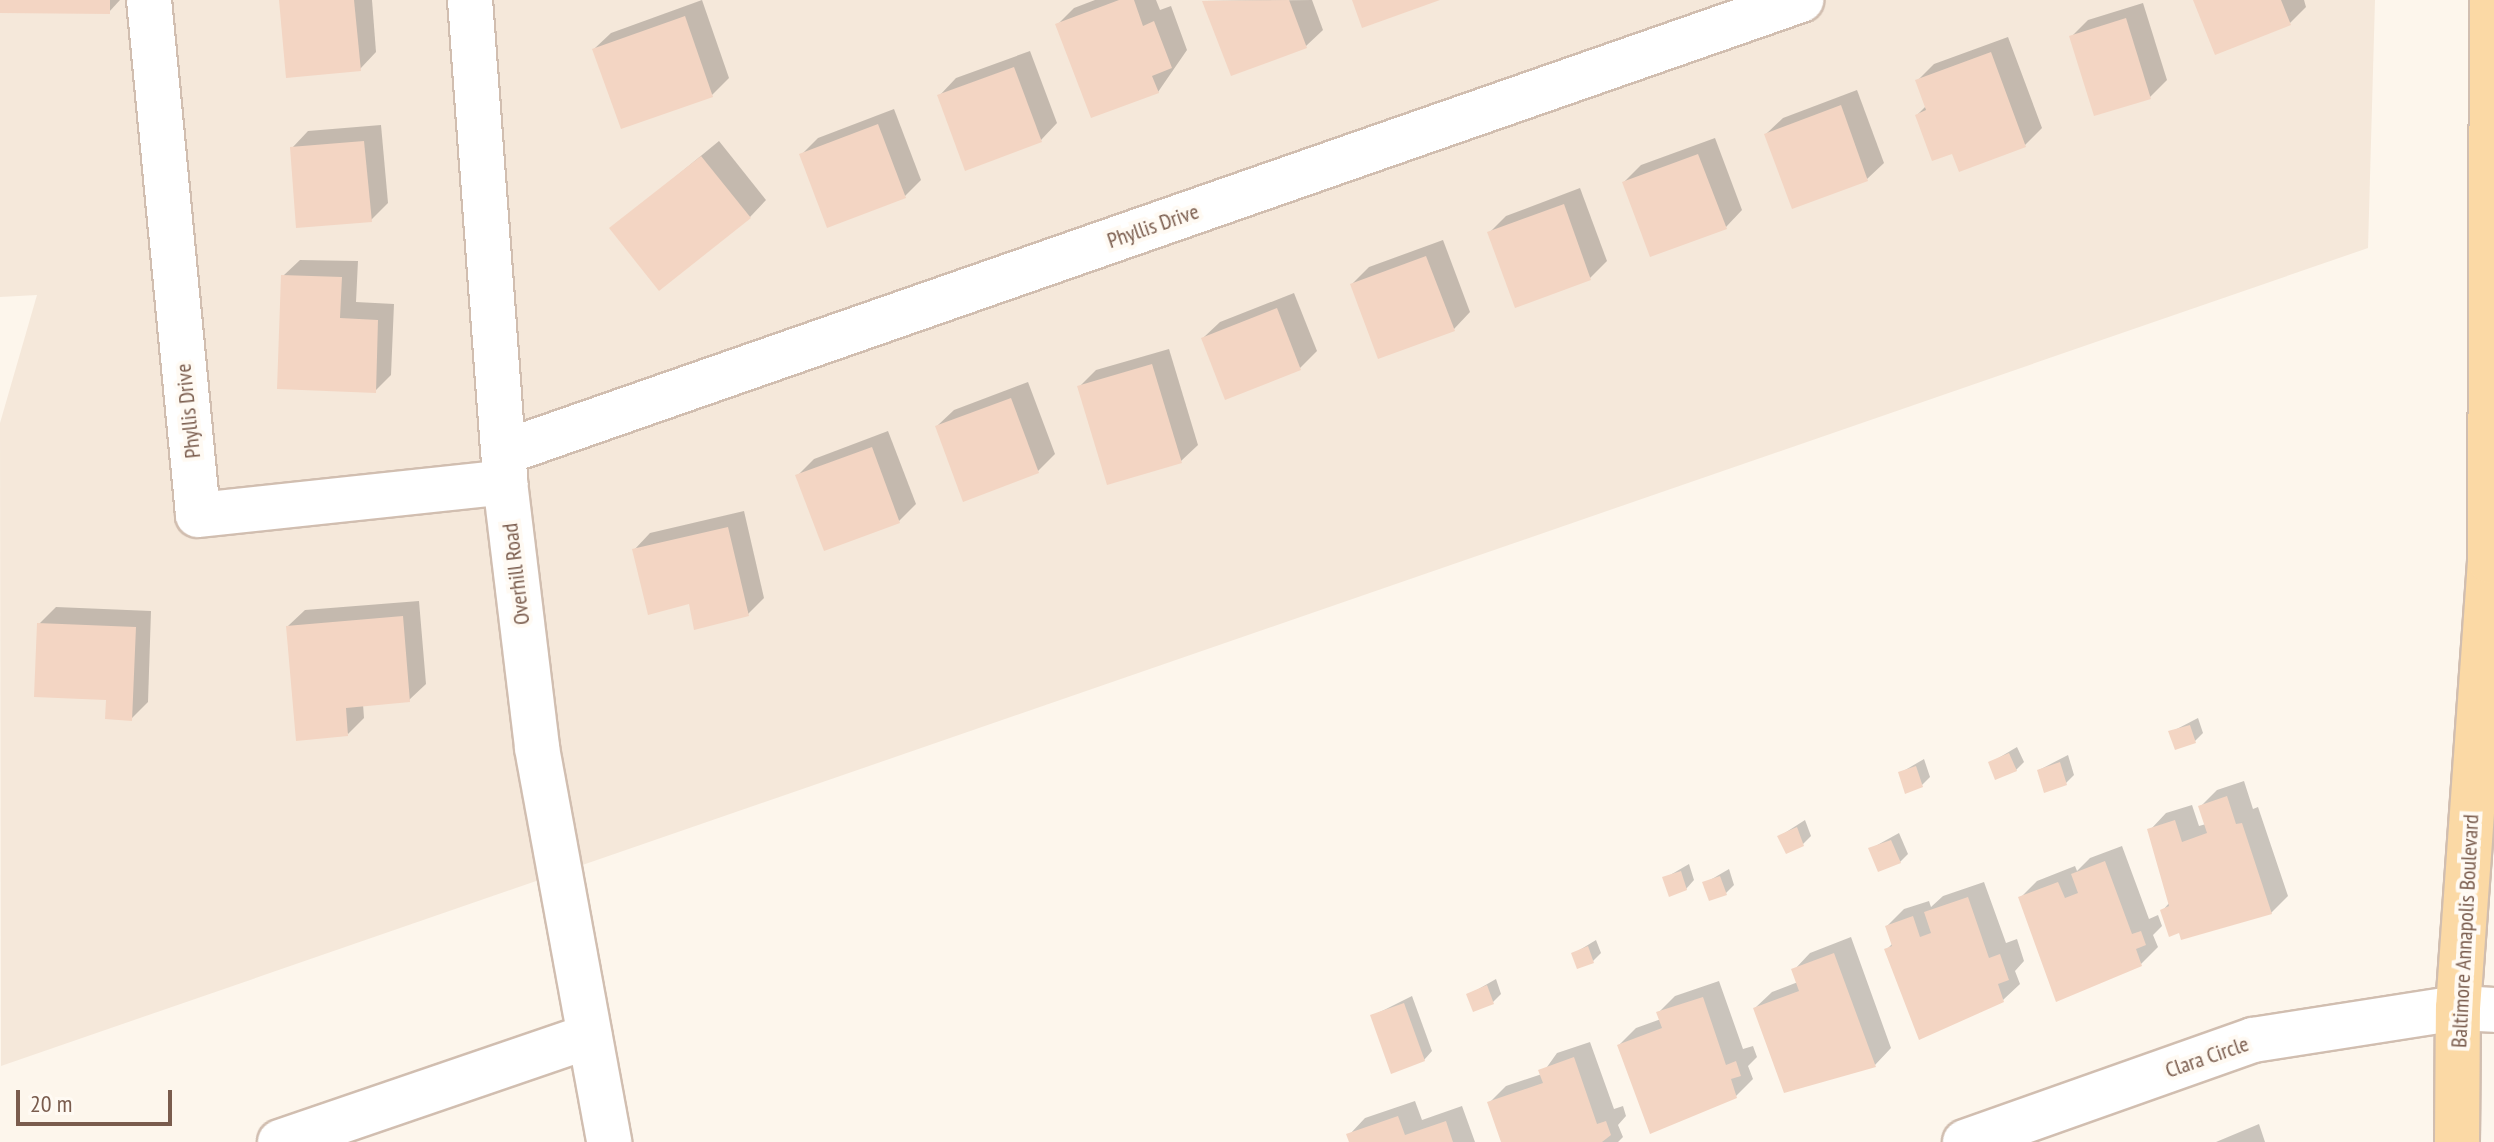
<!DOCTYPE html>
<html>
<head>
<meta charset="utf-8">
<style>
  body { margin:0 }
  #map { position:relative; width:2494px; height:1142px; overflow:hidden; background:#fdf6ec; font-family:"PT Sans Narrow",sans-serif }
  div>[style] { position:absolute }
  .residential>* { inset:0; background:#f5e8da }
  .shadow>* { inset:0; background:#0003 }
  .building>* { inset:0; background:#f3d5c3 }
  .roads { filter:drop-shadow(2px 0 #d1beb0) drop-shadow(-2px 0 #d1beb0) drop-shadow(0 2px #d1beb0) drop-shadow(0 -2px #d1beb0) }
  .minor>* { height:44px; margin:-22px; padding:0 22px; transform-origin:22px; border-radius:22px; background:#fff }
  .major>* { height:44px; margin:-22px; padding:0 22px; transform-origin:22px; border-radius:22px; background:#fbd9a5 }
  span { translate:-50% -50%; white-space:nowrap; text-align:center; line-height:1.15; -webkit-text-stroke:8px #fffaf3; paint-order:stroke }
  .street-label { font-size:22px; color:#7a5c4d }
  .scale { position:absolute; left:16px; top:1090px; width:156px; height:36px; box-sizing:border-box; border:4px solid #7a5c4d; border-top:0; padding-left:10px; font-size:24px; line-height:28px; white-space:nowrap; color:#7a5c4d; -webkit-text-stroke:6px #fffaf3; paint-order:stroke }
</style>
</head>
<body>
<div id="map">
  <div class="residential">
    <div style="clip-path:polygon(0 0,2375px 0,2368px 248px,1px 1066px,0 423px,37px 295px,0 297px)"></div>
  </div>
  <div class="shadow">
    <div style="clip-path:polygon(0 0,120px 0,109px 12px,0 11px)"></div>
    <div style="clip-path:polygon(281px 0,372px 0,376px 52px,360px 69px)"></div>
    <div style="clip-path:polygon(702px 0,729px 78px,712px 95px,622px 126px,594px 49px,611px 33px)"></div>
    <div style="clip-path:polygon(1095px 0,1156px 0,1160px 10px,1171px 6px,1187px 50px,1158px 92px,1058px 24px,1074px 8px)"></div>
    <div style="clip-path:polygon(1312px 0,1323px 30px,1306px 46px,1205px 1px)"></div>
    <div style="clip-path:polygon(2195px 0,2304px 0,2306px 7px,2290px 23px)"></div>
    <div style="clip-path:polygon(2143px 3px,2167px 80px,2150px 97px,2071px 37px,2088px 20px)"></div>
    <div style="clip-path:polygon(2008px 37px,2042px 128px,2025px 145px,1954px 151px,1917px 115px,1926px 106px,1917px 81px,1934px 64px)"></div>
    <div style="clip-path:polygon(1030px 51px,1057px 123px,1041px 140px,940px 95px,956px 78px)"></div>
    <div style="clip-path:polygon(1857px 90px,1884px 163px,1867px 179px,1766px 134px,1783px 118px)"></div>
    <div style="clip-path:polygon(894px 109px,921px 180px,905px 196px,801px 155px,818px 138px)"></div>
    <div style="clip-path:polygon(381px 125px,388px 203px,371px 220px,292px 148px,308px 131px)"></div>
    <div style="clip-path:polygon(1715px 138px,1742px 210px,1726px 227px,1624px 182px,1641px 165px)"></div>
    <div style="clip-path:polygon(719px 141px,766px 200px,750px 217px,612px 229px)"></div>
    <div style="clip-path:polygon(1580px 188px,1607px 261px,1590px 278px,1516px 305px,1489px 233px,1506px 216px)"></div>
    <div style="clip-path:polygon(1443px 240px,1470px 312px,1454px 329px,1352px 284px,1369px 267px)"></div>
    <div style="clip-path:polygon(300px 260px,358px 261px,356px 302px,394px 304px,391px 375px,375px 391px,283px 276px)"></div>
    <div style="clip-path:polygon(1294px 293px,1317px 351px,1300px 368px,1203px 338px,1220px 322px)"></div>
    <div style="clip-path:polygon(1169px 349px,1198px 445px,1181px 461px,1079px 387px,1096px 370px)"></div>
    <div style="clip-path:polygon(1028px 382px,1055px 454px,1038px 471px,937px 426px,954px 410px)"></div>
    <div style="clip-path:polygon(888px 431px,916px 504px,899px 521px,797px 476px,814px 459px)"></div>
    <div style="clip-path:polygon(744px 511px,764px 598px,747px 615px,691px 601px,634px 550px,650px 533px)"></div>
    <div style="clip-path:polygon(419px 601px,426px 684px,409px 700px,363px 704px,364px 718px,348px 734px,288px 626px,305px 610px)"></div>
    <div style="clip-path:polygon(56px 607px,151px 611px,148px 702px,131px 719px,39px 624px)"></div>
    <div style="clip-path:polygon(2198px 718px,2203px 733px,2195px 741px,2171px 732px)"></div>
    <div style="clip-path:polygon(2017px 747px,2024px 762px,2016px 770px,1990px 763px)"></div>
    <div style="clip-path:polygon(2068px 755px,2074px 775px,2066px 783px,2039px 770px)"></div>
    <div style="clip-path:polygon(1924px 759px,1930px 777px,1922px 785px,1900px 773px)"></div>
    <div style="clip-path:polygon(2244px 781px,2253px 809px,2258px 807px,2288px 896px,2271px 913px,2163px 910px,2170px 902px,2150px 830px,2166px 813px,2192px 805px,2199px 826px,2206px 824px,2200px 807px,2217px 790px)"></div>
    <div style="clip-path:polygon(1805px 820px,1811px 836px,1803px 844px,1780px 836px)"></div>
    <div style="clip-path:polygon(1899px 833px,1908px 854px,1900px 862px,1870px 849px)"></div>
    <div style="clip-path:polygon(2122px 846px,2149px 919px,2158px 915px,2162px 926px,2153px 935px,2158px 947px,2141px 964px,2057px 1000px,2021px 897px,2037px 881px,2075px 866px,2077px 871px,2090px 858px)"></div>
    <div style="clip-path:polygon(1689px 864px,1694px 880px,1686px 889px,1665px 878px)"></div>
    <div style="clip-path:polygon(1729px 869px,1734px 885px,1726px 893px,1705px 883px)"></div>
    <div style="clip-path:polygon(1984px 882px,2006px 943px,2017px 939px,2024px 961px,2015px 971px,2020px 984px,2003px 1000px,1886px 950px,1893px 943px,1887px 926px,1904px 909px,1929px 901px,1931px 907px,1943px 896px)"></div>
    <div style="clip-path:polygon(1851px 937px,1891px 1048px,1875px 1065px,1755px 1008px,1772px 992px,1798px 982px,1794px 970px,1810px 953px)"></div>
    <div style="clip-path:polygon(1596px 940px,1601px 953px,1593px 961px,1573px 954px)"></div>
    <div style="clip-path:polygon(1496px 979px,1501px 994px,1493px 1002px,1468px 995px)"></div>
    <div style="clip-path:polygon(1719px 981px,1743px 1049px,1753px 1046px,1757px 1057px,1748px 1066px,1753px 1079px,1736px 1096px,1652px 1132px,1619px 1045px,1636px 1028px,1661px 1019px,1658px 1013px,1675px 996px)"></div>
    <div style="clip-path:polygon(1412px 996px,1432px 1051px,1424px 1060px,1372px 1016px)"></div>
    <div style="clip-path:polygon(1590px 1042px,1614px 1109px,1623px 1106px,1626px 1116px,1618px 1125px,1623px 1137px,1618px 1142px,1503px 1142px,1489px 1103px,1506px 1086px,1542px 1074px,1557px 1053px)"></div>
    <div style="clip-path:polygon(1415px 1101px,1422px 1120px,1462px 1106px,1475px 1142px,1351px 1142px,1349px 1135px,1365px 1118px)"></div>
    <div style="clip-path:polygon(2259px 1124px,2265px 1142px,2216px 1142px)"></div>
  </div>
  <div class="building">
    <div style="clip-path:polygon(0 0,110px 0,110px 14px,0 13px)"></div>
    <div style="clip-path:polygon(279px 0,354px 0,361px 71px,286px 78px)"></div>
    <div style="clip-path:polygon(1119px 0,1134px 0,1143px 26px,1154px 21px,1172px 68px,1152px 76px,1159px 93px,1091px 118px,1055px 24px)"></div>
    <div style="clip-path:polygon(1289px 0,1307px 48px,1231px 76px,1202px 1px)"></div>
    <div style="clip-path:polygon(1352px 0,1440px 0,1362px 28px)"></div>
    <div style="clip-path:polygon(2193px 0,2281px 0,2291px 25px,2215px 55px)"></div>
    <div style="clip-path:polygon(685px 16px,713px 97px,621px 129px,592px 49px)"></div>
    <div style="clip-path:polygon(2126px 18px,2151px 99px,2094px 116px,2069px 36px)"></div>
    <div style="clip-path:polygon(1991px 52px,2026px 147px,1959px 172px,1952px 154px,1932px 161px,1915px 115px,1926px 110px,1915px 80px)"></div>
    <div style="clip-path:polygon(1014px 67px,1042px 142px,965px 171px,937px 95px)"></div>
    <div style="clip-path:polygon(1841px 105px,1868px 181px,1792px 209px,1764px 134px)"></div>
    <div style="clip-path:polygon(878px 124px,906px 198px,827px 228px,799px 154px)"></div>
    <div style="clip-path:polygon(364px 141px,372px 222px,296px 228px,290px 147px)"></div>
    <div style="clip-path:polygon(1698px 154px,1727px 229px,1650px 257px,1622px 182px)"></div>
    <div style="clip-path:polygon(701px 156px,751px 218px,659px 291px,609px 228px)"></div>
    <div style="clip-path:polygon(1564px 204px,1591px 280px,1515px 308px,1487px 232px)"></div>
    <div style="clip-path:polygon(1426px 256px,1455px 331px,1378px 359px,1350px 284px)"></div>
    <div style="clip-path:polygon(281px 275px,342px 277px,340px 318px,378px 320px,376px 393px,277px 389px)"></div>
    <div style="clip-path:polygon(1277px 308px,1301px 370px,1225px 400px,1201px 338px)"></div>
    <div style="clip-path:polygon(1152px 364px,1182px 463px,1107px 485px,1077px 386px)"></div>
    <div style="clip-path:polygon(1011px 398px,1039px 473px,963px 502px,935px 426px)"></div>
    <div style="clip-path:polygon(872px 447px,900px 523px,824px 551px,795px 475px)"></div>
    <div style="clip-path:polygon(728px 527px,749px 616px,694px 630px,689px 604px,648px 615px,632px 549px)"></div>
    <div style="clip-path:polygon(403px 616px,410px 702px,346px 708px,348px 736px,296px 741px,286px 626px)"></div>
    <div style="clip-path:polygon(37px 623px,136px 627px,132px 721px,105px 719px,106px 700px,34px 697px)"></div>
    <div style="clip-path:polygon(2190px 725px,2196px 743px,2175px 750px,2168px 731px)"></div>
    <div style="clip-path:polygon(2009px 753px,2017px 771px,1995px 780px,1988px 762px)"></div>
    <div style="clip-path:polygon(2060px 762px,2067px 785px,2044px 793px,2037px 770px)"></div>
    <div style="clip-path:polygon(1916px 766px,1923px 787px,1905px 794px,1898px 772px)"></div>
    <div style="clip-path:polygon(2227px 796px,2236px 824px,2242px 823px,2272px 914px,2181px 940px,2179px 933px,2169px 937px,2160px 910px,2169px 906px,2147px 829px,2175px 820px,2182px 842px,2207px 833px,2198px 806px)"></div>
    <div style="clip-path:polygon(1797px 827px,1804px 846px,1786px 854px,1777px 836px)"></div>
    <div style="clip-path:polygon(1891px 840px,1901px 863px,1878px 872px,1868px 848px)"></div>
    <div style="clip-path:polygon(2105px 861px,2132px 934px,2141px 931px,2146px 945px,2136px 949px,2142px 966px,2056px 1002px,2018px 897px,2058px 882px,2065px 898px,2078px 893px,2071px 874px)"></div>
    <div style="clip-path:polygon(1681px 871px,1687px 890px,1669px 897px,1662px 877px)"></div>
    <div style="clip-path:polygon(1720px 876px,1727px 895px,1709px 901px,1702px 882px)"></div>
    <div style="clip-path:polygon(1968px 897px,1989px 958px,2000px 954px,2009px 980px,1998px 984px,2004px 1002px,1919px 1040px,1884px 949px,1892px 946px,1885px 926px,1913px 916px,1920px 937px,1931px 933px,1924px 912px)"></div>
    <div style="clip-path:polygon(1588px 946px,1594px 963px,1577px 969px,1571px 953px)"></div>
    <div style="clip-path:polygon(1834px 953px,1876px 1067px,1784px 1093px,1753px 1008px,1799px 991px,1791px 969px)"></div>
    <div style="clip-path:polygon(1487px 985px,1494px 1004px,1473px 1012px,1466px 994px)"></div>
    <div style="clip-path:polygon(1703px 997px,1726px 1065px,1736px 1061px,1741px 1076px,1731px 1079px,1737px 1098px,1650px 1134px,1617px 1045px,1662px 1028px,1656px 1012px)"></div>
    <div style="clip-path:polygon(1404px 1003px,1425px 1061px,1391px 1074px,1370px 1015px)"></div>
    <div style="clip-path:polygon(1574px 1057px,1597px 1124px,1606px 1121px,1611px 1135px,1602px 1142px,1501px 1142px,1487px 1102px,1543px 1083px,1538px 1070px)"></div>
    <div style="clip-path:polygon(1398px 1116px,1405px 1135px,1446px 1121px,1453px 1142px,1349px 1142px,1346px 1134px)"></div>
  </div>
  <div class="roads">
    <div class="minor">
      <div style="left:149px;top:0;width:517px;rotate:84.56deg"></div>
      <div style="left:198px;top:515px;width:309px;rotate:-6.1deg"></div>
      <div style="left:470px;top:0;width:483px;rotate:85.8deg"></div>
      <div style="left:505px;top:482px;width:268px;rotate:83.1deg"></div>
      <div style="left:537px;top:748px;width:401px;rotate:79.6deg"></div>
      <div style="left:505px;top:452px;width:1373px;rotate:-19.23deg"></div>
      <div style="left:280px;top:1142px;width:327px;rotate:-18.9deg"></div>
      <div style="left:1965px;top:1142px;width:306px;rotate:-19.5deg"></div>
      <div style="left:2253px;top:1040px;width:207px;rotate:-8.9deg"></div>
      <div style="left:2458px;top:1008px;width:36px;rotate:3deg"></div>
    </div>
    <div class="major">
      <div style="left:2457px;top:1142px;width:134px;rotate:-89.6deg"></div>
      <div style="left:2458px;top:1008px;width:448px;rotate:-85.9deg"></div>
      <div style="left:2490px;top:561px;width:561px;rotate:-89.8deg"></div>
    </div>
  </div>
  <div class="street-label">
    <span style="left:1153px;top:226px;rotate:-19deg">Phyllis Drive</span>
    <span style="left:188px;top:411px;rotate:-96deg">Phyllis Drive</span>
    <span style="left:516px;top:574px;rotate:-97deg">Overhill Road</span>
    <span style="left:2465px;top:931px;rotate:-87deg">Baltimore Annapolis Boulevard</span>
    <span style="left:2207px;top:1057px;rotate:-19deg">Clara Circle</span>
  </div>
  <div class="scale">20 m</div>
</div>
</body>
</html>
